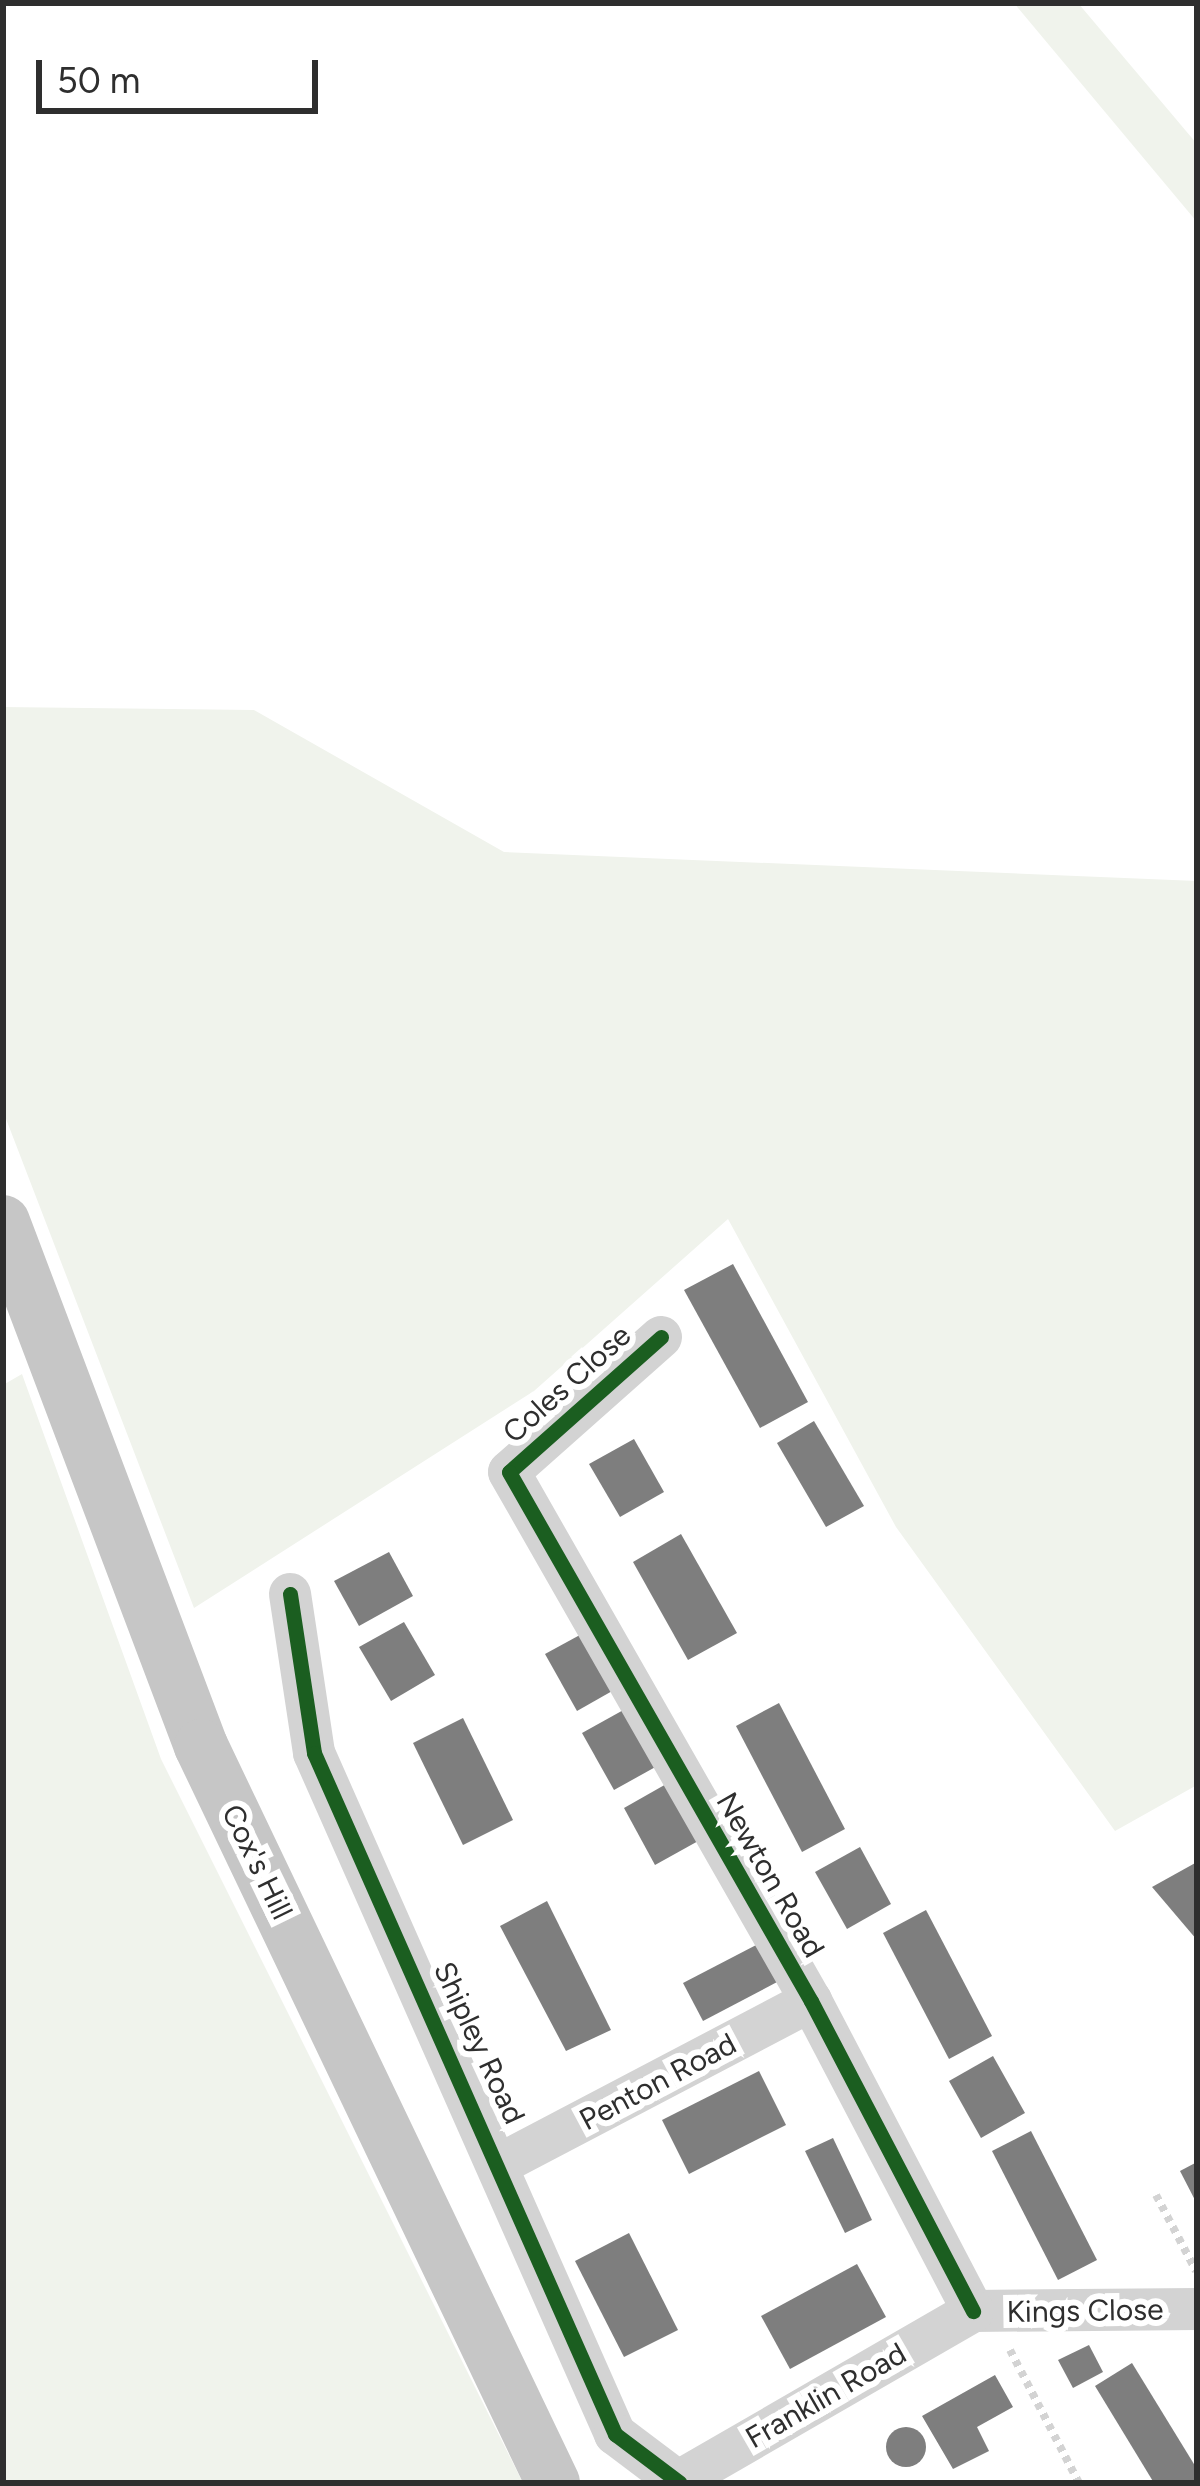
<!DOCTYPE html>
<html>
<head>
<meta charset="utf-8">
<style>
  body { margin:0 }
  #map { position:relative; width:1200px; height:2486px; overflow:hidden; background:#fff; font-family:Figtree,sans-serif }
  div>[style] { position:absolute }
  .green>* { inset:0; background:#f0f3ec }
  .building>* { inset:0; background:#7e7e7e }
  .round { border-radius:50% }
  .path>* { height:8px; margin-top:-4px; transform-origin:0; background:repeating-linear-gradient(90deg,#d3d3d3 0 6px,transparent 0 12px) }
  .minor>* { height:42px; margin:-21px; padding:0 21px; transform-origin:21px; border-radius:21px; background:#d3d3d3 }
  .major>* { height:54px; margin:-27px; padding:0 27px; transform-origin:27px; border-radius:27px; background:#c6c6c6 }
  .cycleway>* { height:15px; margin:-7.5px; padding:0 7.5px; transform-origin:7.5px; border-radius:7.5px; background:#1b5e20 }
  span { translate:-50% -50%; white-space:nowrap; text-align:center; line-height:1.15; -webkit-text-stroke:12px #fff; paint-order:stroke }
  .street-label { font-size:30px; color:#2e2e2e }
  .frame { position:absolute; inset:0; border:6px solid #2e2e2e; pointer-events:none }
  .scale { position:absolute; left:36px; top:60px; width:282px; height:54px; box-sizing:border-box; border:6px solid #2e2e2e; border-top:0; padding-left:15px; font-size:36px; line-height:42px; white-space:nowrap; color:#2e2e2e; -webkit-text-stroke:9px #fff; paint-order:stroke }
</style>
</head>
<body>
<div id="map">
  <div class="green">
    <div style="clip-path:polygon(1014px 3px,1078px 3px,1197px 144px,1197px 222px)"></div>
    <div style="clip-path:polygon(3px 707px,254px 710px,504px 852px,1197px 881px,1197px 1785px,1115px 1831px,896px 1527px,728px 1219px,534px 1391px,194px 1608px,3px 1111px)"></div>
    <div style="clip-path:polygon(22px 1374px,161px 1759px,523px 2483px,3px 2483px,3px 1385px)"></div>
  </div>
  <div class="building">
    <div style="clip-path:polygon(733px 1264px,808px 1402px,760px 1428px,684px 1290px)"></div>
    <div style="clip-path:polygon(814px 1421px,864px 1506px,826px 1527px,777px 1443px)"></div>
    <div style="clip-path:polygon(634px 1439px,664px 1492px,620px 1517px,589px 1464px)"></div>
    <div style="clip-path:polygon(681px 1534px,737px 1633px,688px 1660px,633px 1562px)"></div>
    <div style="clip-path:polygon(389px 1552px,413px 1596px,359px 1626px,334px 1581px)"></div>
    <div style="clip-path:polygon(404px 1622px,435px 1675px,391px 1701px,359px 1647px)"></div>
    <div style="clip-path:polygon(589px 1630px,621px 1686px,577px 1711px,545px 1654px)"></div>
    <div style="clip-path:polygon(779px 1703px,845px 1829px,802px 1852px,736px 1726px)"></div>
    <div style="clip-path:polygon(627px 1708px,659px 1765px,614px 1790px,582px 1733px)"></div>
    <div style="clip-path:polygon(463px 1718px,513px 1820px,463px 1845px,413px 1743px)"></div>
    <div style="clip-path:polygon(668px 1783px,700px 1840px,655px 1865px,624px 1808px)"></div>
    <div style="clip-path:polygon(860px 1847px,891px 1904px,847px 1929px,815px 1872px)"></div>
    <div style="clip-path:polygon(1197px 1862px,1197px 1940px,1152px 1887px)"></div>
    <div style="clip-path:polygon(547px 1901px,611px 2030px,566px 2051px,500px 1926px)"></div>
    <div style="clip-path:polygon(926px 1910px,992px 2036px,949px 2059px,883px 1933px)"></div>
    <div style="clip-path:polygon(760px 1943px,779px 1981px,703px 2021px,683px 1983px)"></div>
    <div style="clip-path:polygon(993px 2056px,1025px 2113px,981px 2138px,949px 2081px)"></div>
    <div style="clip-path:polygon(759px 2071px,786px 2125px,689px 2174px,662px 2120px)"></div>
    <div style="clip-path:polygon(1031px 2131px,1097px 2260px,1058px 2280px,992px 2151px)"></div>
    <div style="clip-path:polygon(833px 2138px,872px 2220px,845px 2233px,805px 2151px)"></div>
    <div style="clip-path:polygon(1197px 2162px,1197px 2204px,1180px 2171px)"></div>
    <div style="clip-path:polygon(629px 2233px,678px 2330px,624px 2357px,575px 2261px)"></div>
    <div style="clip-path:polygon(857px 2264px,886px 2317px,790px 2369px,761px 2316px)"></div>
    <div style="clip-path:polygon(1089px 2345px,1103px 2372px,1073px 2388px,1058px 2360px)"></div>
    <div style="clip-path:polygon(1132px 2363px,1197px 2469px,1197px 2483px,1154px 2483px,1095px 2386px)"></div>
    <div style="clip-path:polygon(995px 2375px,1013px 2407px,977px 2427px,989px 2451px,953px 2469px,922px 2416px)"></div>
    <div class="round" style="left:886px;top:2427px;width:40px;height:40px"></div>
  </div>
  <div class="path">
    <div style="left:1156px;top:2195px;width:86px;rotate:62.2deg"></div>
    <div style="left:1010px;top:2350px;width:150px;rotate:62.6deg"></div>
  </div>
  <div class="minor">
    <div style="left:661px;top:1337px;width:203px;rotate:138.4deg"></div>
    <div style="left:509px;top:1472px;width:609px;rotate:60.28deg"></div>
    <div style="left:811px;top:2001px;width:350px;rotate:62.4deg"></div>
    <div style="left:290px;top:1594px;width:161px;rotate:81.4deg"></div>
    <div style="left:314px;top:1753px;width:745px;rotate:66.15deg"></div>
    <div style="left:615px;top:2434px;width:81px;rotate:37deg"></div>
    <div style="left:504px;top:2162px;width:347px;rotate:-27.7deg"></div>
    <div style="left:973px;top:2311px;width:224px;rotate:-0.5deg"></div>
    <div style="left:679px;top:2481px;width:340px;rotate:-30deg"></div>
  </div>
  <div class="major">
    <div style="left:3px;top:1222px;width:560px;rotate:69.3deg"></div>
    <div style="left:201px;top:1746px;width:817px;rotate:64.47deg"></div>
  </div>
  <div class="cycleway">
    <div style="left:661px;top:1337px;width:203px;rotate:138.4deg"></div>
    <div style="left:509px;top:1472px;width:609px;rotate:60.28deg"></div>
    <div style="left:811px;top:2001px;width:350px;rotate:62.4deg"></div>
    <div style="left:290px;top:1594px;width:161px;rotate:81.4deg"></div>
    <div style="left:314px;top:1753px;width:745px;rotate:66.15deg"></div>
    <div style="left:615px;top:2434px;width:81px;rotate:37deg"></div>
  </div>
  <div class="street-label">
    <span style="left:567px;top:1384px;rotate:-42deg">Coles Close</span>
    <span style="left:257px;top:1862px;rotate:64deg">Cox's Hill</span>
    <span style="left:770px;top:1875px;rotate:60deg">Newton Road</span>
    <span style="left:479px;top:2043px;rotate:65deg">Shipley Road</span>
    <span style="left:658px;top:2082px;rotate:-28deg">Penton Road</span>
    <span style="left:1085px;top:2311px;rotate:-1deg">Kings Close</span>
    <span style="left:826px;top:2396px;rotate:-30deg">Franklin Road</span>
  </div>
  <div class="frame"></div>
  <div class="scale">50 m</div>
</div>
</body>
</html>
